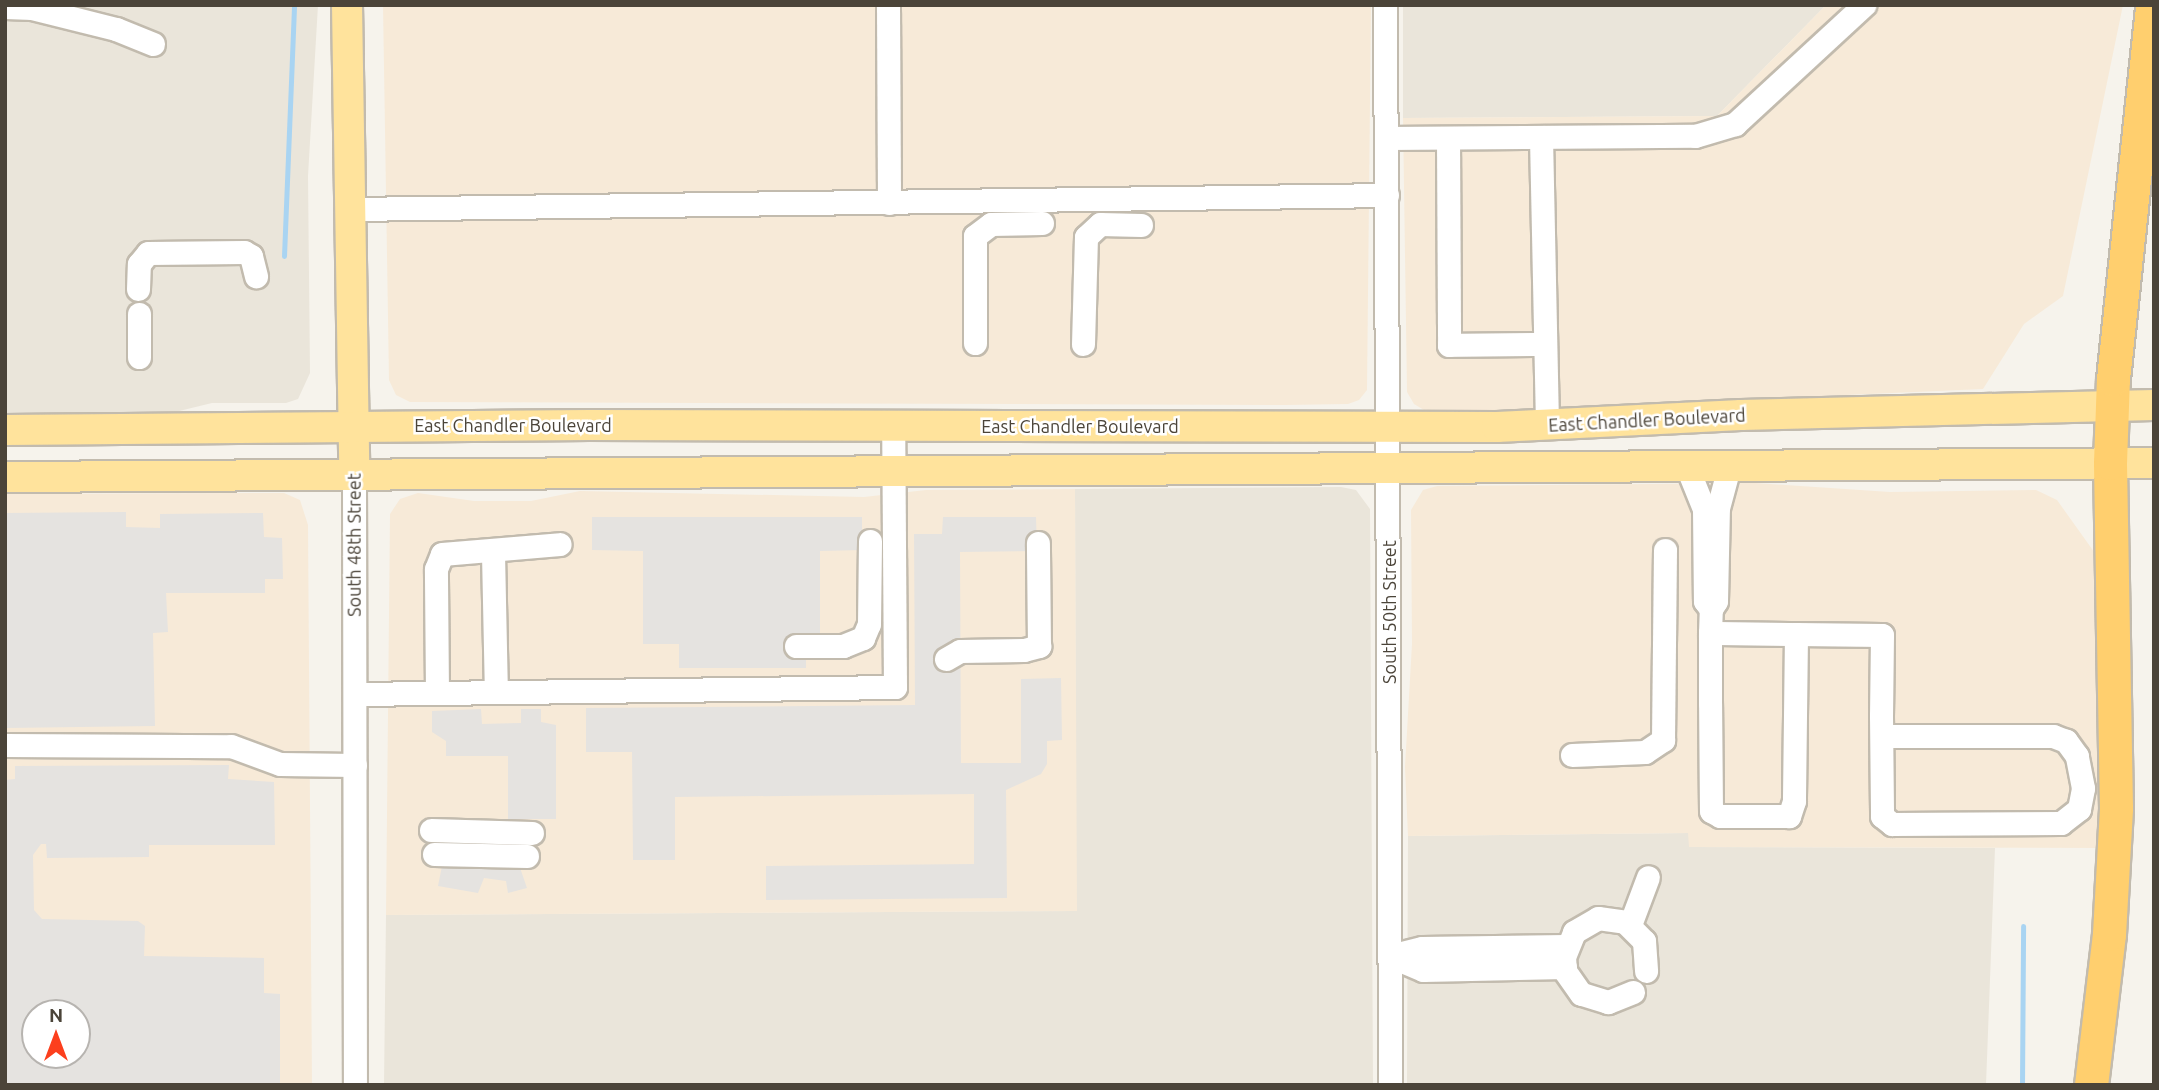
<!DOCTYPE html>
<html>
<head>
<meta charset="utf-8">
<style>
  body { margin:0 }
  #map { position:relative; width:2159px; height:1090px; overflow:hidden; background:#f6f3ec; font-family:Ubuntu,sans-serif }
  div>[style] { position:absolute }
  .residential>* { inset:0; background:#eae5da }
  .commercial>* { inset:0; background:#f7ead8 }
  .parking>* { inset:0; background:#e5e3e0 }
  .stream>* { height:5px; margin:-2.5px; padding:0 2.5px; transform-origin:2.5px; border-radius:2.5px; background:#a9d4f2 }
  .roads { filter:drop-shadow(2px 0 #c2bbae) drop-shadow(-2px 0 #c2bbae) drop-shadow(0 2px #c2bbae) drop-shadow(0 -2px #c2bbae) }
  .minor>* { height:23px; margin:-11.5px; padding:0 11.5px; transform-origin:11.5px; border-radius:11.5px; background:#fff }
  .major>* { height:30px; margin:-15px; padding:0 15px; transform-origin:15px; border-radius:15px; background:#ffe39c }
  .highway>* { height:33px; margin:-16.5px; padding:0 16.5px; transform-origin:16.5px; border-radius:16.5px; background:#ffcf6e }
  span { translate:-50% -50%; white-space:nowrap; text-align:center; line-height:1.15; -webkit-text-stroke:5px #fff; paint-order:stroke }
  .street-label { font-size:18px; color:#4b4439 }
  .frame { position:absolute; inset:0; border:7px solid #4b4439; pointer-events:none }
  .north { position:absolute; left:21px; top:999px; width:70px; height:70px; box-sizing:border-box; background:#fff; border:2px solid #b7b4b0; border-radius:50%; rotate:0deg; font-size:19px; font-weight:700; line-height:28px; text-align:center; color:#4b4439 }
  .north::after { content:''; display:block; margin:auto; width:24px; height:32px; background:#fc3f1d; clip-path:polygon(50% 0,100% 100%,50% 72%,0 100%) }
</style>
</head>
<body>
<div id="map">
  <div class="residential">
    <div style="clip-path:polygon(5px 5px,318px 5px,308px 176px,310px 373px,298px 399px,286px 403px,212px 403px,171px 413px,5px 416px)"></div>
    <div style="clip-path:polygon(1403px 5px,1826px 5px,1717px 116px,1403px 118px)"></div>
    <div style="clip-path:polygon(1341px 487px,1356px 490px,1370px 509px,1373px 1085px,384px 1085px,386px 915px,1076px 911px,1075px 489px)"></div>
    <div style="clip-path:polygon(1689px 833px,1689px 847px,1995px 848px,1986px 1085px,1407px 1085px,1408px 836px)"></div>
  </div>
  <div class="commercial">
    <div style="clip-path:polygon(383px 5px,1371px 5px,1367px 390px,1359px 400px,1348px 404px,1285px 405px,410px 402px,396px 395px,389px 380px)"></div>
    <div style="clip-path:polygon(1826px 5px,2123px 5px,2063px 296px,2024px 324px,1983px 389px,1429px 413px,1414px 404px,1407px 392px,1403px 118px,1717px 116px)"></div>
    <div style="clip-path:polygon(1755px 483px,1890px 492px,2036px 490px,2057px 500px,2102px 563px,2101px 848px,1689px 847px,1688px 833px,1408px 836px,1405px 767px,1412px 644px,1411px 510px,1423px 490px,1437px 486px)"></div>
    <div style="clip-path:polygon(1075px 489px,1077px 911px,386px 915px,390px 514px,400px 499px,418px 493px,474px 501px,531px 501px,580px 491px,864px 497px,926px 490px)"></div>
    <div style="clip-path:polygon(evenodd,284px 493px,300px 500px,308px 525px,312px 1085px,5px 1085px,5px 494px,284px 493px,35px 1013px,77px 1013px,77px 1055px,35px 1055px,35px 1013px)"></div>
  </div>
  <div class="parking">
    <div style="clip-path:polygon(126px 512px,126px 527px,160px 528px,160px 514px,263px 513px,264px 537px,282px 538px,283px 579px,265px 579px,265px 593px,166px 593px,168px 632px,153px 633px,155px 726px,5px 728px,5px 513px)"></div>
    <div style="clip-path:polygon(592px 517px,862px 517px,862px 550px,820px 551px,820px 636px,806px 637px,806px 668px,679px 668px,679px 644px,643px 644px,643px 551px,592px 550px)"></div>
    <div style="clip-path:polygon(943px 517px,1036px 517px,1037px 551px,960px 552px,961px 763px,1021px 763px,1021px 679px,1061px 678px,1062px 740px,1047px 741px,1047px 764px,1041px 774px,1006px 790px,1007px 898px,766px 900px,766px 866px,974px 864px,974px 794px,675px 797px,675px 860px,633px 860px,632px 752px,586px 752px,586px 708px,915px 705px,914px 534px,942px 534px)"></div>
    <div style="clip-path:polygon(481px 709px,482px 724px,521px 723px,521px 709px,541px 709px,541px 722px,556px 725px,556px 819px,508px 819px,508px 756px,446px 756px,446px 741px,432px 732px,432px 711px)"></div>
    <div style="clip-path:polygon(evenodd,229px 765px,228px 779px,274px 782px,275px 845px,149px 845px,149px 857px,47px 858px,46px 844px,41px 844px,33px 855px,34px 910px,42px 919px,138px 921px,145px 926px,144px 956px,264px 958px,264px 993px,280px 994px,280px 1085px,5px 1085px,5px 780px,15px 779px,15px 766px,229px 765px,77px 1013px,77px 1055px,35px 1055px,35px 1013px,77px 1013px)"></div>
    <div style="clip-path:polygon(443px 861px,481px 868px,505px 868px,518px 862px,527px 888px,508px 893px,506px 881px,484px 878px,478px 893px,438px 886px)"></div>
  </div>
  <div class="stream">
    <div style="left:284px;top:256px;width:251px;rotate:-87.7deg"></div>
    <div style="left:2022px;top:1085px;width:159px;rotate:-89.6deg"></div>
  </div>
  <div class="roads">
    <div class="minor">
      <div style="left:888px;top:5px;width:198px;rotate:89.7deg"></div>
      <div style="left:1385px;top:5px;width:1080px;rotate:89.73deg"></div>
      <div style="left:5px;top:7px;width:27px;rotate:2deg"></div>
      <div style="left:32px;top:8px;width:87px;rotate:14deg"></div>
      <div style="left:116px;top:29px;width:40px;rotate:22deg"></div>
      <div style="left:1541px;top:137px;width:287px;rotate:88.8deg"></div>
      <div style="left:1387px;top:138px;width:308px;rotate:-0.4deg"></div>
      <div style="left:1695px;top:136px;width:42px;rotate:-16.7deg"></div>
      <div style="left:1735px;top:124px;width:176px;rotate:-42.7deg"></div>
      <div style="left:1448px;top:138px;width:207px;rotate:89.7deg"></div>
      <div style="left:1449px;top:345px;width:96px;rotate:-0.6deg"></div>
      <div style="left:350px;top:209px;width:1037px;rotate:-0.77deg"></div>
      <div style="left:138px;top:289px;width:25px;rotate:-88deg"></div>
      <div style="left:139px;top:264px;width:14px;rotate:-51deg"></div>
      <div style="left:148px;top:253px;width:96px;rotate:-0.6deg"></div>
      <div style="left:244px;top:252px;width:8px;rotate:30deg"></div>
      <div style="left:251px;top:256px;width:21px;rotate:76deg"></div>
      <div style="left:139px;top:314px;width:43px;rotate:90deg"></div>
      <div style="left:975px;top:343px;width:107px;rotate:-90deg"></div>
      <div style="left:975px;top:236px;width:20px;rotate:-37deg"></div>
      <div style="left:991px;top:224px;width:51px;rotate:-1.1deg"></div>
      <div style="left:1083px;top:344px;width:107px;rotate:-88.4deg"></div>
      <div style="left:1086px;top:237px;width:19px;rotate:-43deg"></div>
      <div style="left:1100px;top:224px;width:41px;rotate:1.4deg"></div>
      <div style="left:1687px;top:467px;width:45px;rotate:68deg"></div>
      <div style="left:1704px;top:509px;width:92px;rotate:89.4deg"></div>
      <div style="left:1705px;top:601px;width:10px;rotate:53deg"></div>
      <div style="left:1711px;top:609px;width:9px;rotate:-58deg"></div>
      <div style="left:1716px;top:601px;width:93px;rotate:-88.8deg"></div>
      <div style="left:1718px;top:508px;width:42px;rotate:-75deg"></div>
      <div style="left:354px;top:475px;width:610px;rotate:89.91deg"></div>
      <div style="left:493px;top:553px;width:139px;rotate:88.8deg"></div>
      <div style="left:1710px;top:633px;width:86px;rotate:0.7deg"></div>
      <div style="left:1796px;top:634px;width:167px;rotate:90.7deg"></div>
      <div style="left:1794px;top:801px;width:16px;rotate:108deg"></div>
      <div style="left:1789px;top:816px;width:69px;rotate:180deg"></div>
      <div style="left:1720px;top:816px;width:10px;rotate:-151deg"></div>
      <div style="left:1711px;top:811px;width:108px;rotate:-90.5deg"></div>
      <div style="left:1710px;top:703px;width:70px;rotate:-90deg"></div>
      <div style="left:1710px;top:633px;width:24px;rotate:-88deg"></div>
      <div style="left:1796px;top:634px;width:86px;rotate:0.7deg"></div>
      <div style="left:1882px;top:635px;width:81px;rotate:90.7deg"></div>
      <div style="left:1881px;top:716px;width:100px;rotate:89.4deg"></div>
      <div style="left:1882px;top:816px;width:13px;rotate:39deg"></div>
      <div style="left:1892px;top:824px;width:169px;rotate:-0.3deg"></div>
      <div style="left:2061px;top:823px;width:23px;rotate:-38deg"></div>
      <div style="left:2079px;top:809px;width:21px;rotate:-79deg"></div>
      <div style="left:2083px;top:788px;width:33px;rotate:-101deg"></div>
      <div style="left:2077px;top:756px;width:19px;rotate:-126deg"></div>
      <div style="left:2066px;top:741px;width:14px;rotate:-159deg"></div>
      <div style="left:2053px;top:736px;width:171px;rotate:180deg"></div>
      <div style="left:796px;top:646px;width:47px"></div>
      <div style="left:843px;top:646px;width:22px;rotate:-22deg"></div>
      <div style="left:863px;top:638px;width:15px;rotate:-67deg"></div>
      <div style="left:869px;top:624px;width:83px;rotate:-89.3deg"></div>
      <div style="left:946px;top:659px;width:16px;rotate:-30deg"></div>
      <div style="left:960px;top:651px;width:64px;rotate:-0.9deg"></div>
      <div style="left:1024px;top:650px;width:16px;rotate:-15deg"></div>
      <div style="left:1039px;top:646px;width:103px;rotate:-90.6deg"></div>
      <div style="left:437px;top:693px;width:124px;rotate:-90.5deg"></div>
      <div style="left:436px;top:569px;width:16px;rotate:-68deg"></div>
      <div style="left:442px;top:554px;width:118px;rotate:-4.8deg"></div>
      <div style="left:355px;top:694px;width:540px;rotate:-0.74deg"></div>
      <div style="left:895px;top:687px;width:262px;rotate:-90.4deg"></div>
      <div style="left:5px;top:745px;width:226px;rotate:0.3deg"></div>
      <div style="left:231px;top:746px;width:52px;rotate:20.2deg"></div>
      <div style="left:280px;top:764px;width:75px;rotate:0.8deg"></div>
      <div style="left:1572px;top:755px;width:73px;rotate:-2.4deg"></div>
      <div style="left:1645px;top:752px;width:22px;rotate:-34deg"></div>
      <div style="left:1663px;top:740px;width:190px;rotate:-89.4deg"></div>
      <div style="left:431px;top:830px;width:101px;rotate:1.7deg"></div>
      <div style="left:434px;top:854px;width:93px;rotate:1.2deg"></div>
      <div style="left:1630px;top:925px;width:51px;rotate:-69.4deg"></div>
      <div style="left:1565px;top:967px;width:142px;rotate:178.8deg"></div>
      <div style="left:1423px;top:970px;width:36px;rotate:-157deg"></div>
      <div style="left:1390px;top:956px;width:33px;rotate:-14deg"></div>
      <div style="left:1422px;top:948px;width:144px;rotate:-0.8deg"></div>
      <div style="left:1633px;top:992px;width:27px;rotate:158deg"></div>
      <div style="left:1608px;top:1002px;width:28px;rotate:-163deg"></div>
      <div style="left:1581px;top:994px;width:28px;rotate:-125deg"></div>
      <div style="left:1565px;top:971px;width:14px;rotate:-94deg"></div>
      <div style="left:1564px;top:957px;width:27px;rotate:-68deg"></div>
      <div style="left:1574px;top:932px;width:28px;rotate:-30deg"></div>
      <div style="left:1598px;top:918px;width:27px;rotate:8deg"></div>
      <div style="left:1625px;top:922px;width:27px;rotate:45deg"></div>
      <div style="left:1644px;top:941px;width:30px;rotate:86deg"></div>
    </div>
    <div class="major">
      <div style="left:347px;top:5px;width:470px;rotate:89.1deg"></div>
      <div style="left:5px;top:430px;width:585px;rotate:-0.49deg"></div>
      <div style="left:590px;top:425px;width:907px;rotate:0.13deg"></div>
      <div style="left:1497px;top:427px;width:244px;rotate:-2.8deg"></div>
      <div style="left:1741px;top:415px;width:413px;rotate:-1.4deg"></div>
      <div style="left:5px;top:477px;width:2149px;rotate:-0.37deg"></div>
    </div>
    <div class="highway">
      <div style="left:2091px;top:1085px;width:152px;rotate:-83.2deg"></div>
      <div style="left:2109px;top:934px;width:126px;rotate:-86.8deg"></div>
      <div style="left:2116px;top:808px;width:345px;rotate:-91deg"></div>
      <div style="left:2110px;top:463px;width:84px;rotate:-88deg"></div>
      <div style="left:2113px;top:379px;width:376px;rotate:-84deg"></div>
    </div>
  </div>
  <div class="street-label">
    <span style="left:1647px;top:420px;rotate:-3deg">East Chandler Boulevard</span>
    <span style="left:513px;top:425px">East Chandler Boulevard</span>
    <span style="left:1080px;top:426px">East Chandler Boulevard</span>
    <span style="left:354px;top:545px;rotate:-90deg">South 48th Street</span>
    <span style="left:1389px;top:612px;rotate:-90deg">South 50th Street</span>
  </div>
  <div class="frame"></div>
  <div class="north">N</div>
</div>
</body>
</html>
